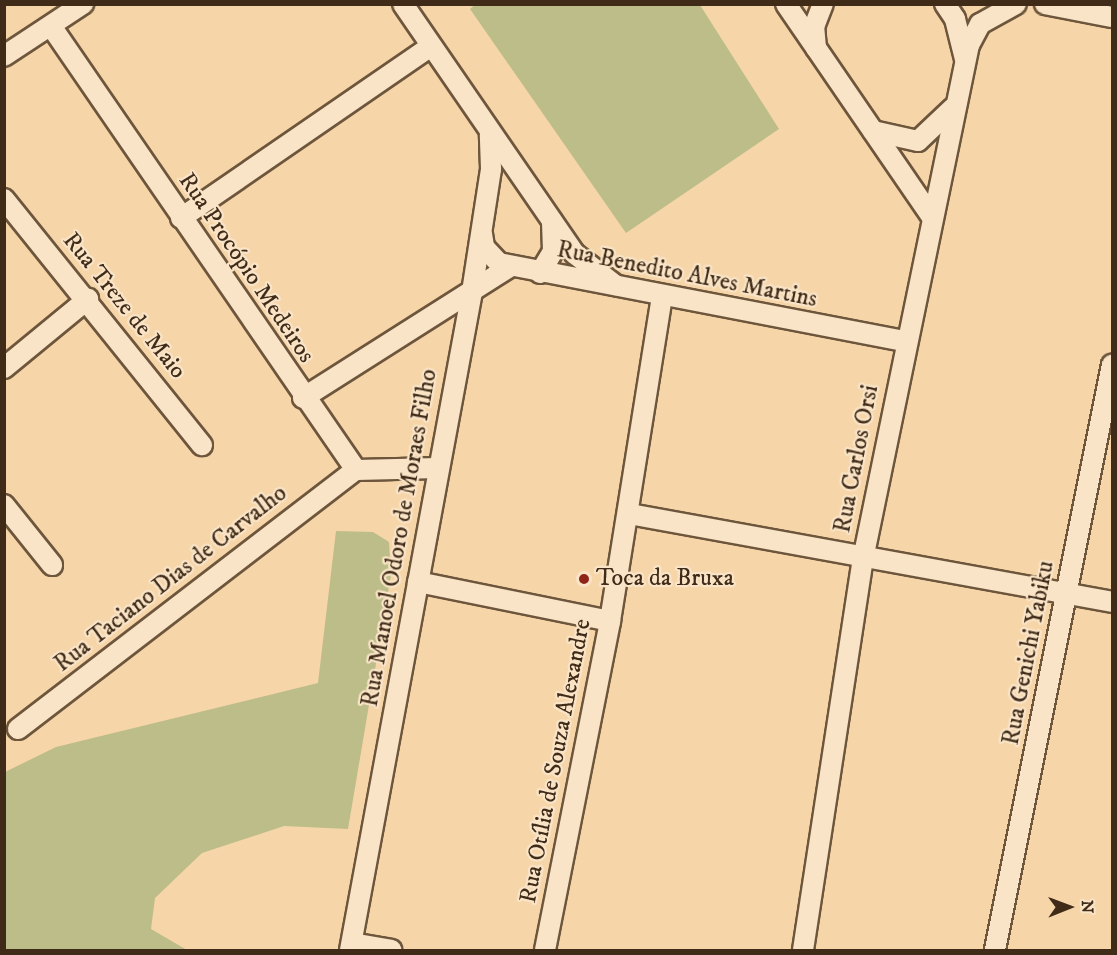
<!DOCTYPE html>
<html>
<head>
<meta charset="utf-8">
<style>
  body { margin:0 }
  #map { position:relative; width:1117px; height:955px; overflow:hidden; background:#f6d5a9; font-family:"IM FELL DW Pica",serif }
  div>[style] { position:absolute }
  .green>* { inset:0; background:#bcbd88 }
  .roads { filter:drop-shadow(2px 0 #6d563c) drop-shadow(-2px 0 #6d563c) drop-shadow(0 2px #6d563c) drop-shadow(0 -2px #6d563c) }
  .minor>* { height:20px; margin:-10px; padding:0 10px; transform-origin:10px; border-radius:10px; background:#f9e4c7 }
  .dots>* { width:16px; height:16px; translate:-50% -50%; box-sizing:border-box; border:3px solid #f9e4c7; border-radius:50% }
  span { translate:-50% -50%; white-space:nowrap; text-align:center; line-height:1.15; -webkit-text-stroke:4.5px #f9e4c7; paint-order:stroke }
  .street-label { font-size:24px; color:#3f2b18 }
  .poi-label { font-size:24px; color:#3f2b18 }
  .left { translate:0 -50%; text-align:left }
  .frame { position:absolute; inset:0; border:6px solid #3f2b18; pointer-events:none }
  .north { position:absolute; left:1039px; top:877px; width:60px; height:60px; -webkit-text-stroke:4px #f9e4c7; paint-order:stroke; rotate:89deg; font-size:16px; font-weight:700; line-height:24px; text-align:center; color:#3f2b18 }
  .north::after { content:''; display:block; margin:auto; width:21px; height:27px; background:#3f2b18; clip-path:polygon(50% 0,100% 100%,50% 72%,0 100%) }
</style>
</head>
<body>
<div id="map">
  <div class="green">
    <div style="clip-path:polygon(476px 4px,700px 5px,779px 129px,626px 233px,470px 9px)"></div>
    <div style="clip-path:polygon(336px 531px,373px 532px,389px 542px,391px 575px,348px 829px,284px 826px,202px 853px,155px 898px,151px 929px,187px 950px,5px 950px,5px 772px,56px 747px,318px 683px)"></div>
  </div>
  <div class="roads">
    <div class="minor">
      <div style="left:403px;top:4px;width:303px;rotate:55.5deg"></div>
      <div style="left:575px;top:254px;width:51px;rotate:37.8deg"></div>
      <div style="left:786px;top:4px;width:258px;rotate:55.6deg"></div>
      <div style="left:945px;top:4px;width:18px;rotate:56deg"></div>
      <div style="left:955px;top:19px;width:41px;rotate:76deg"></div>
      <div style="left:1045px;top:4px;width:68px;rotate:11deg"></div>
      <div style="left:51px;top:26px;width:539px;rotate:55.51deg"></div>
      <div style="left:356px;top:470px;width:82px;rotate:-1.4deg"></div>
      <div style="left:816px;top:48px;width:21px;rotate:-95deg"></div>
      <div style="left:814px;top:27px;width:25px;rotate:-69deg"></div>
      <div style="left:4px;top:56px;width:95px;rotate:-33.4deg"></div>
      <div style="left:873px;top:131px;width:46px;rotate:12.5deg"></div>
      <div style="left:918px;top:141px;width:48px;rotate:-43.3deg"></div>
      <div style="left:4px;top:199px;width:316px;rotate:51.2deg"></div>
      <div style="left:181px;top:218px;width:303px;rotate:-34.5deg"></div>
      <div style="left:482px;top:234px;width:13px;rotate:81deg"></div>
      <div style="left:484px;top:247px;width:22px;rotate:47deg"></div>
      <div style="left:499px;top:263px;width:413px;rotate:10.9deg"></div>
      <div style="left:540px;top:273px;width:26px;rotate:-59deg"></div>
      <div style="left:553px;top:251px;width:30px;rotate:-92deg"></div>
      <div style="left:4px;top:368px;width:109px;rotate:-39.4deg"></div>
      <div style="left:303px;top:398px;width:246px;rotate:-32.4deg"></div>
      <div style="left:4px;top:505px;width:77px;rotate:51.3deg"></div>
      <div style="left:629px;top:514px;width:491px;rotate:10.3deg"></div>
      <div style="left:418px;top:582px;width:196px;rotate:11.5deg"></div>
      <div style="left:18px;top:729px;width:426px;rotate:-37.5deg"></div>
      <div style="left:352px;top:943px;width:40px;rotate:10deg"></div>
      <div style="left:350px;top:950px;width:669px;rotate:-79.5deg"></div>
      <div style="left:472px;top:292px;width:124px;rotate:-81.2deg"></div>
      <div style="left:491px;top:169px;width:34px;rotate:-92deg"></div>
      <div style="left:545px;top:950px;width:335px;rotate:-78.8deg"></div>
      <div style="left:610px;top:621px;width:328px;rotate:-80.9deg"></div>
      <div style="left:803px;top:950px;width:396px;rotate:-81.3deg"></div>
      <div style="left:863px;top:559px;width:525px;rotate:-78.35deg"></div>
      <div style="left:969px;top:45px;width:24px;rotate:-62deg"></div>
      <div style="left:980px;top:24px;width:41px;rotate:-29.1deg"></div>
      <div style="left:995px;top:950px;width:597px;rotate:-78.69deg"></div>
    </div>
  </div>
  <div class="dots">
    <div style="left:584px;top:579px;background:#8f2418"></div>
  </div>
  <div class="street-label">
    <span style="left:246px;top:268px;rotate:56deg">Rua Procópio Medeiros</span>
    <span style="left:687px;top:275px;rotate:11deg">Rua Benedito Alves Martins</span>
    <span style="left:124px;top:306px;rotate:51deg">Rua Treze de Maio</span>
    <span style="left:857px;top:459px;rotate:-79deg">Rua Carlos Orsi</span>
    <span style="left:400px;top:538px;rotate:-80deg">Rua Manoel Odoro de Moraes Filho</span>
    <span style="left:171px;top:579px;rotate:-38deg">Rua Taciano Dias de Carvalho</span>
    <span style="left:1029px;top:653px;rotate:-79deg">Rua Genichi Yabiku</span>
    <span style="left:556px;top:761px;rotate:-79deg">Rua Otília de Souza Alexandre</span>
  </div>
  <div class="poi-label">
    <span class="left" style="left:596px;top:579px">Toca da Bruxa</span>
  </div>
  <div class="frame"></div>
  <div class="north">N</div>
</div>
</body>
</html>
